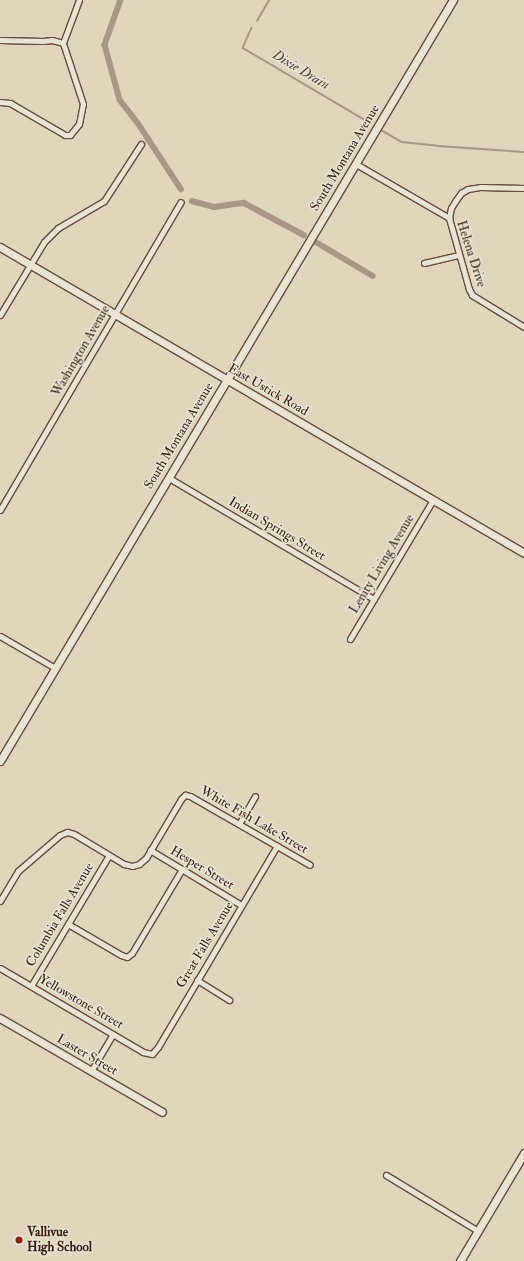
<!DOCTYPE html>
<html>
<head>
<meta charset="utf-8">
<style>
  body { margin:0 }
  #map { position:relative; width:524px; height:1261px; overflow:hidden; background:#dfd6bc; font-family:"IM FELL Double Pica",serif }
  div>[style] { position:absolute }
  .stream>* { height:1.5px; margin:-0.75px; padding:0 0.75px; transform-origin:0.75px; border-radius:0.75px; background:#a69883 }
  .canal>* { height:5.5px; margin:-2.75px; padding:0 2.75px; transform-origin:2.75px; border-radius:2.75px; background:#a69883 }
  .roads { filter:drop-shadow(1px 0 #624e3e) drop-shadow(-1px 0 #624e3e) drop-shadow(0 1px #624e3e) drop-shadow(0 -1px #624e3e) }
  .street>* { height:5px; margin:-2.5px; padding:0 2.5px; transform-origin:2.5px; border-radius:2.5px; background:#eae4d3 }
  .secondary>* { height:7px; margin:-3.5px; padding:0 3.5px; transform-origin:3.5px; border-radius:3.5px; background:#eae4d3 }
  .dots>* { width:11px; height:11px; translate:-50% -50%; box-sizing:border-box; border:2px solid #eae4d3; border-radius:50% }
  span { translate:-50% -50%; white-space:nowrap; text-align:center; line-height:1.15; -webkit-text-stroke:3px #eae4d3; paint-order:stroke }
  .street-label { font-size:13px; color:#382114 }
  .poi-label { font-size:13px; color:#382114; font-weight:700 }
  .left { translate:0 -50%; text-align:left }
  .water-label { font-size:14px; color:#594535; font-style:italic }
</style>
</head>
<body>
<div id="map">
  <div class="stream">
    <div style="left:257px;top:21px;width:24px;rotate:-60deg"></div>
    <div style="left:252px;top:28px;width:22px;rotate:114deg"></div>
    <div style="left:243px;top:48px;width:144px;rotate:30.5deg"></div>
    <div style="left:381px;top:130px;width:24px;rotate:30deg"></div>
    <div style="left:402px;top:142px;width:36px;rotate:6deg"></div>
    <div style="left:438px;top:146px;width:86px;rotate:4deg"></div>
  </div>
  <div class="canal">
    <div style="left:121px;top:0;width:48px;rotate:109.6deg"></div>
    <div style="left:105px;top:45px;width:57px;rotate:74.7deg"></div>
    <div style="left:120px;top:100px;width:29px;rotate:52deg"></div>
    <div style="left:138px;top:123px;width:79px;rotate:56.9deg"></div>
    <div style="left:192px;top:201px;width:23px;rotate:15deg"></div>
    <div style="left:214px;top:207px;width:30px;rotate:-8deg"></div>
    <div style="left:244px;top:203px;width:68px;rotate:28.1deg"></div>
    <div style="left:316px;top:242px;width:66px;rotate:30.8deg"></div>
  </div>
  <div class="roads">
    <div class="street">
      <div style="left:0;top:40px;width:43px;rotate:1.3deg"></div>
      <div style="left:43px;top:41px;width:9px;rotate:-6deg"></div>
      <div style="left:52px;top:40px;width:11px;rotate:15deg"></div>
      <div style="left:0;top:102px;width:10px;rotate:6deg"></div>
      <div style="left:10px;top:103px;width:64px;rotate:30.2deg"></div>
      <div style="left:65px;top:135px;width:5px"></div>
      <div style="left:70px;top:135px;width:14px;rotate:-51deg"></div>
      <div style="left:79px;top:124px;width:20px;rotate:-79deg"></div>
      <div style="left:83px;top:104px;width:64px;rotate:-108.2deg"></div>
      <div style="left:63px;top:43px;width:46px;rotate:-69.6deg"></div>
      <div style="left:356px;top:164px;width:108px;rotate:30.1deg"></div>
      <div style="left:449px;top:218px;width:74px;rotate:74.3deg"></div>
      <div style="left:469px;top:289px;width:7px;rotate:63deg"></div>
      <div style="left:472px;top:295px;width:61px;rotate:31.6deg"></div>
      <div style="left:449px;top:218px;width:10px;rotate:-79deg"></div>
      <div style="left:451px;top:208px;width:9px;rotate:-58deg"></div>
      <div style="left:456px;top:200px;width:9px;rotate:-54deg"></div>
      <div style="left:461px;top:193px;width:8px;rotate:-30deg"></div>
      <div style="left:468px;top:189px;width:12px;rotate:-9deg"></div>
      <div style="left:480px;top:187px;width:44px;rotate:1.3deg"></div>
      <div style="left:424px;top:263px;width:36px;rotate:-13deg"></div>
      <div style="left:0;top:315px;width:85px;rotate:-58.9deg"></div>
      <div style="left:44px;top:242px;width:20px;rotate:-45deg"></div>
      <div style="left:58px;top:228px;width:53px;rotate:-30.4deg"></div>
      <div style="left:104px;top:201px;width:68px;rotate:-57deg"></div>
      <div style="left:169px;top:478px;width:238px;rotate:30.6deg"></div>
      <div style="left:0;top:510px;width:357px;rotate:-59.6deg"></div>
      <div style="left:0;top:636px;width:64px;rotate:30.2deg"></div>
      <div style="left:350px;top:639px;width:162px;rotate:-59.2deg"></div>
      <div style="left:239px;top:824px;width:32px;rotate:-60deg"></div>
      <div style="left:150px;top:850px;width:106px;rotate:31.1deg"></div>
      <div style="left:0;top:901px;width:35px;rotate:-59deg"></div>
      <div style="left:18px;top:871px;width:55px;rotate:-40.6deg"></div>
      <div style="left:60px;top:835px;width:8px;rotate:-23deg"></div>
      <div style="left:67px;top:832px;width:7px;rotate:16deg"></div>
      <div style="left:74px;top:834px;width:58px;rotate:31deg"></div>
      <div style="left:124px;top:864px;width:8px;rotate:14deg"></div>
      <div style="left:132px;top:866px;width:7px;rotate:-16deg"></div>
      <div style="left:139px;top:864px;width:9px;rotate:-41deg"></div>
      <div style="left:146px;top:858px;width:69px;rotate:-59.3deg"></div>
      <div style="left:181px;top:799px;width:6px;rotate:-45deg"></div>
      <div style="left:185px;top:795px;width:5px;rotate:11deg"></div>
      <div style="left:190px;top:796px;width:138px;rotate:29.9deg"></div>
      <div style="left:68px;top:924px;width:61px;rotate:30.3deg"></div>
      <div style="left:121px;top:955px;width:6px;rotate:18deg"></div>
      <div style="left:127px;top:957px;width:6px;rotate:-39deg"></div>
      <div style="left:132px;top:953px;width:98px;rotate:-59.2deg"></div>
      <div style="left:0;top:968px;width:166px;rotate:30.4deg"></div>
      <div style="left:143px;top:1052px;width:9px;rotate:13deg"></div>
      <div style="left:152px;top:1054px;width:9px;rotate:-49deg"></div>
      <div style="left:158px;top:1047px;width:234px;rotate:-59.4deg"></div>
      <div style="left:197px;top:980px;width:38px;rotate:32deg"></div>
      <div style="left:31px;top:986px;width:152px;rotate:-59.2deg"></div>
      <div style="left:91px;top:1071px;width:43px;rotate:-59.3deg"></div>
      <div style="left:386px;top:1175px;width:108px;rotate:31.3deg"></div>
    </div>
    <div class="secondary">
      <div style="left:0;top:247px;width:607px;rotate:30.28deg"></div>
      <div style="left:0;top:761px;width:886px;rotate:-59.24deg"></div>
      <div style="left:0;top:1018px;width:187px;rotate:30.1deg"></div>
      <div style="left:460px;top:1261px;width:126px;rotate:-59.3deg"></div>
    </div>
  </div>
  <div class="dots">
    <div style="left:19px;top:1240px;background:#8f2418"></div>
  </div>
  <div class="street-label">
    <span style="left:345px;top:158px;rotate:-59deg">South Montana Avenue</span>
    <span style="left:471px;top:254px;rotate:72deg">Helena Drive</span>
    <span style="left:81px;top:351px;rotate:-60deg">Washington Avenue</span>
    <span style="left:268px;top:390px;rotate:30deg">East Ustick Road</span>
    <span style="left:179px;top:436px;rotate:-59deg">South Montana Avenue</span>
    <span style="left:277px;top:529px;rotate:31deg">Indian Springs Street</span>
    <span style="left:382px;top:564px;rotate:-59deg">Lenity Living Avenue</span>
    <span style="left:254px;top:820px;rotate:30deg">White Fish Lake Street</span>
    <span style="left:202px;top:868px;rotate:31deg">Hesper Street</span>
    <span style="left:60px;top:915px;rotate:-59deg">Columbia Falls Avenue</span>
    <span style="left:205px;top:945px;rotate:-59deg">Great Falls Avenue</span>
    <span style="left:81px;top:1002px;rotate:30deg">Yellowstone Street</span>
    <span style="left:87px;top:1055px;rotate:30deg">Laster Street</span>
  </div>
  <div class="poi-label">
    <span class="left" style="left:27px;top:1240px">Vallivue<br>High School</span>
  </div>
  <div class="water-label">
    <span style="left:301px;top:70px;rotate:31deg">Dixie Drain</span>
  </div>
</div>
</body>
</html>
